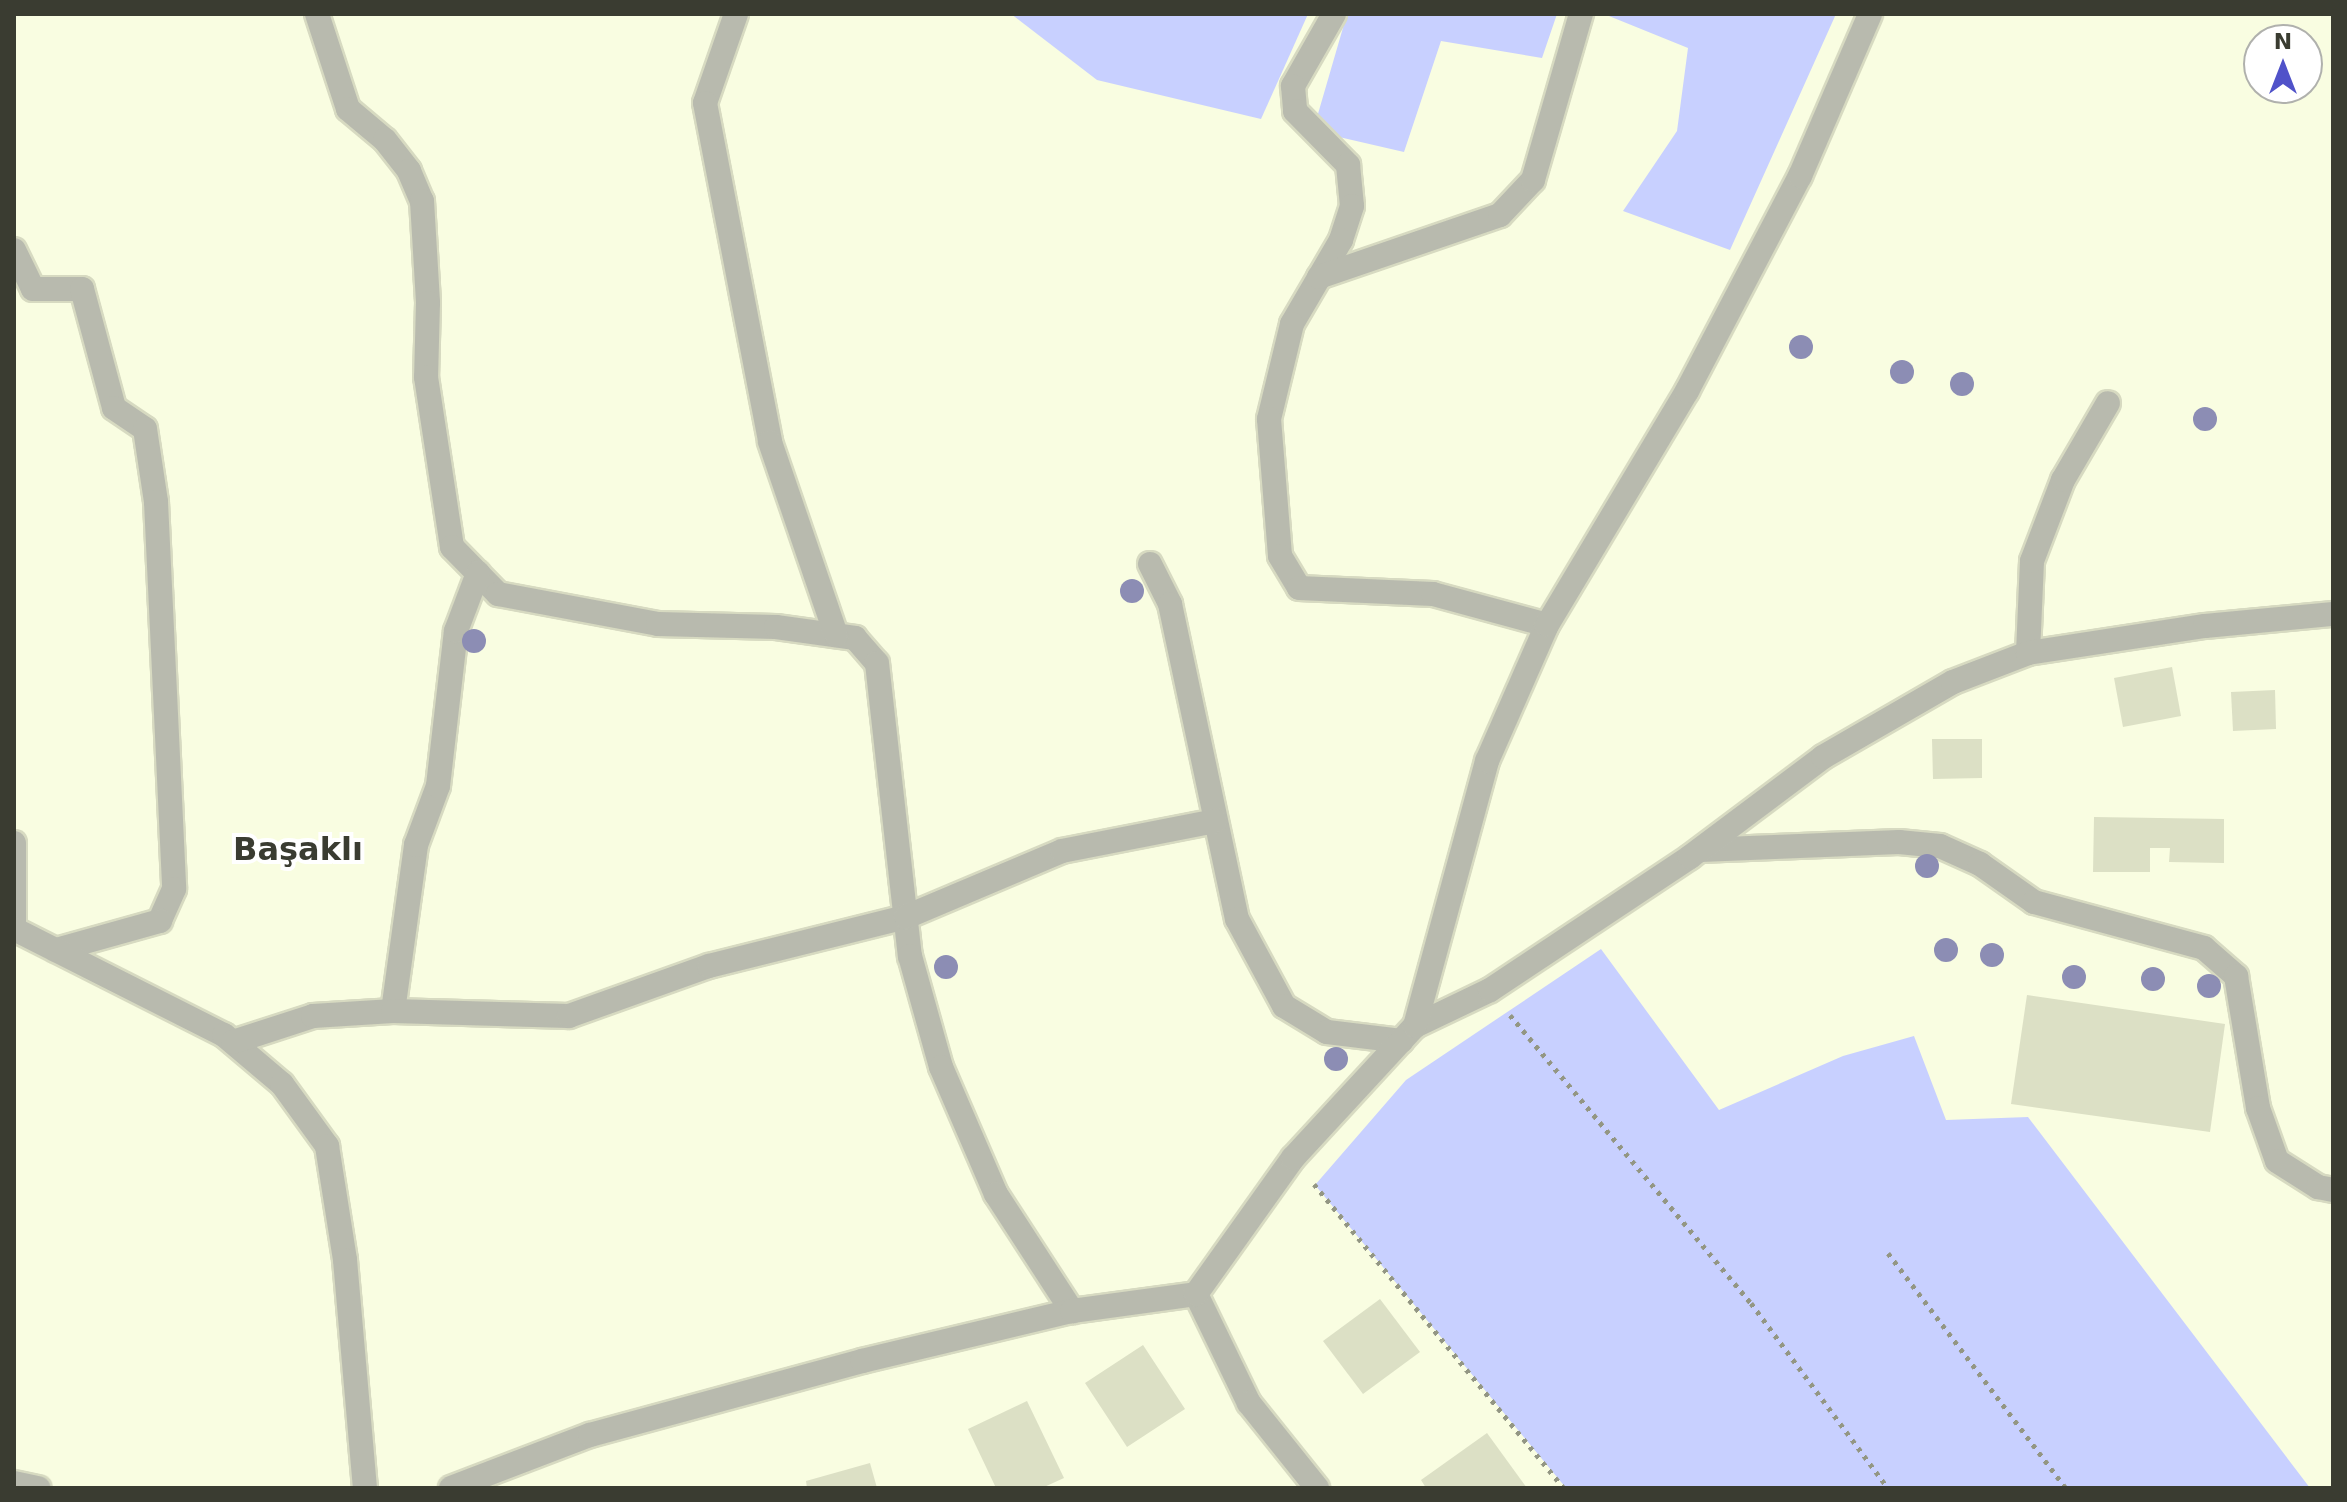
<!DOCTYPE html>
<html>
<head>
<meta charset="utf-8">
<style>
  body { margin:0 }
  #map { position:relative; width:2347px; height:1502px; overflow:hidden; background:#f9fde1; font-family:"DejaVu Sans",sans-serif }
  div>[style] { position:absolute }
  .green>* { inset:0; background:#c8d0ff }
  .building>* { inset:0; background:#dce0c5 }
  .path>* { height:5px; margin-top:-2.5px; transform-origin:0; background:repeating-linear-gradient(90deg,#939683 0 4px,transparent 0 10px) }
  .roads { filter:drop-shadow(2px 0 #d7dac1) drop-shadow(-2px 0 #d7dac1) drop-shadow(0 2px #d7dac1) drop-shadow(0 -2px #d7dac1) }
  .minor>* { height:24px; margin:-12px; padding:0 12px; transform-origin:12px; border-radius:12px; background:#b8baae }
  .trees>* { width:24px; height:24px; margin:-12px; border-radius:50%; background:#8c8db4 }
  span { translate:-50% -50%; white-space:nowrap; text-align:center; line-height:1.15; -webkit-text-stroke:8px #fff; paint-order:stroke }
  .quarter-label { font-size:32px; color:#3a3c31; font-weight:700 }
  .frame { position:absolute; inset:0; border:16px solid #3a3c31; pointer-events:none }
  .north { position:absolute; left:2243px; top:24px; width:80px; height:80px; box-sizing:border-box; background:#fff; border:2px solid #b0b1ad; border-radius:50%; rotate:0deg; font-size:22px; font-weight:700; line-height:32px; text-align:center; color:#3a3c31 }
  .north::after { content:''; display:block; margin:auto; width:28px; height:36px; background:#5052c9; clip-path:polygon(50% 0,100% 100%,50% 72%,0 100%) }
</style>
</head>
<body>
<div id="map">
  <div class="green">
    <div style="clip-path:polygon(1011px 14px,1308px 14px,1261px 119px,1097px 80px)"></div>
    <div style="clip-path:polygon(1347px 14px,1557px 14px,1542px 58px,1441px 41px,1404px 152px,1313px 131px)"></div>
    <div style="clip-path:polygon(1604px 14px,1836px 14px,1730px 250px,1623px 211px,1677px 131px,1688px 48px)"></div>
    <div style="clip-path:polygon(1601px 949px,1719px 1110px,1843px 1056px,1914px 1036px,1946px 1120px,2028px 1117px,2310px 1488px,1566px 1488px,1315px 1185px,1406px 1080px)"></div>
  </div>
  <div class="building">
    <div style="clip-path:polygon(2172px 667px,2181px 716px,2123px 727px,2114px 678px)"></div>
    <div style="clip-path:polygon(2275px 690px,2276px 729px,2233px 731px,2231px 692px)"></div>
    <div style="clip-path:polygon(1932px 739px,1982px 739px,1982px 778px,1933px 779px)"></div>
    <div style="clip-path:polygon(2094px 817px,2224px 819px,2224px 863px,2169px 862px,2170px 848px,2150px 848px,2150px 872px,2093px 872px)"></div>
    <div style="clip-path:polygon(2027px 995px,2225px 1024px,2210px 1132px,2011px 1104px)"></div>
    <div style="clip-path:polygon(1380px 1299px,1420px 1352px,1363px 1394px,1323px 1341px)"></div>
    <div style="clip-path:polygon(1143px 1345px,1185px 1409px,1127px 1447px,1085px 1383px)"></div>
    <div style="clip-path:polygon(1027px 1401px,1064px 1478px,1042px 1488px,996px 1488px,968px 1429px)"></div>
    <div style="clip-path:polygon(1487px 1433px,1527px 1488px,1426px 1488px,1421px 1480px)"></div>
    <div style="clip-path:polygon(870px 1463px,877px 1488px,807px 1488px,806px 1481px)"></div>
  </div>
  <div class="path">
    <div style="left:1510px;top:1015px;width:376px;rotate:50.1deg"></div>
    <div style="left:1751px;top:1303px;width:230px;rotate:53.5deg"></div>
    <div style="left:1314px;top:1184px;width:394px;rotate:50.6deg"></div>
    <div style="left:1888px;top:1253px;width:295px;rotate:52.9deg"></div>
  </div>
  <div class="roads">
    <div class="minor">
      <div style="left:317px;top:14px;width:100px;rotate:71.9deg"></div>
      <div style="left:348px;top:109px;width:48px;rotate:40deg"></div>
      <div style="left:385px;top:140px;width:39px;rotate:52deg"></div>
      <div style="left:409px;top:171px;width:33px;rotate:67deg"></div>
      <div style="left:422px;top:201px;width:102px;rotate:86.6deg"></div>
      <div style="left:428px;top:303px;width:74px;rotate:91.5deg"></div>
      <div style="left:426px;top:377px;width:172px;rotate:81.3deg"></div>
      <div style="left:452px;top:547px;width:66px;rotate:45.6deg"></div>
      <div style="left:498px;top:594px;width:163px;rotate:10.6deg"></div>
      <div style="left:658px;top:624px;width:118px;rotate:1.5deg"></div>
      <div style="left:776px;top:627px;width:80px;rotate:7.9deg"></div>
      <div style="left:855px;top:638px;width:33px;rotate:49deg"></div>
      <div style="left:877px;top:663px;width:295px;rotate:83.6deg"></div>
      <div style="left:910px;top:956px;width:115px;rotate:74.4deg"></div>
      <div style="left:941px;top:1067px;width:138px;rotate:66.6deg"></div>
      <div style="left:996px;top:1194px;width:140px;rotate:57deg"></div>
      <div style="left:736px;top:14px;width:94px;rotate:109.2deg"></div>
      <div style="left:705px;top:103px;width:345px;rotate:79.1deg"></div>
      <div style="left:770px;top:442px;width:204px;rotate:71.1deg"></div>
      <div style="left:1334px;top:14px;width:83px;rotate:119.7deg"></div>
      <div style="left:1293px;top:86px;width:25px;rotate:85deg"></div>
      <div style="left:1295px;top:111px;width:76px;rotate:45.5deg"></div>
      <div style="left:1348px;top:165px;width:41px;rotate:84.4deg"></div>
      <div style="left:1352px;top:206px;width:36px;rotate:108deg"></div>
      <div style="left:1341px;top:240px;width:97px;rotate:120.3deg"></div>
      <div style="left:1292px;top:324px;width:98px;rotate:103.6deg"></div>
      <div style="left:1269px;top:419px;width:137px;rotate:85.4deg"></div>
      <div style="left:1280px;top:556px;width:37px;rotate:59deg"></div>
      <div style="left:1299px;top:588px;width:134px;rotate:2.6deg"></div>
      <div style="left:1433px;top:594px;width:118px;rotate:15.2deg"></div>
      <div style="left:14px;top:250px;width:43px;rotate:64deg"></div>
      <div style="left:33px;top:289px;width:49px"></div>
      <div style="left:82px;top:289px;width:123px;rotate:74.9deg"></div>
      <div style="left:114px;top:408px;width:37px;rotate:34deg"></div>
      <div style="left:145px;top:429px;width:74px;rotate:81.4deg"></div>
      <div style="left:156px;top:502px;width:387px;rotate:87.3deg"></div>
      <div style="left:174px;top:889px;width:35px;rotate:114deg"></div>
      <div style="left:160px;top:921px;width:108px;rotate:164.4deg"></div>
      <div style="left:1319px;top:277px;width:191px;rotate:-18.9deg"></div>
      <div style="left:1500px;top:215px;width:48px;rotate:-46.7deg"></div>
      <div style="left:1533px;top:180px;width:173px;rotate:-73.9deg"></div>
      <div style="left:1150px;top:564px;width:45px;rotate:63.4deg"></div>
      <div style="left:1170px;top:604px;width:322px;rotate:78deg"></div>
      <div style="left:1237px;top:919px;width:99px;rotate:61.6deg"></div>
      <div style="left:1284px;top:1006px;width:50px;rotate:31.2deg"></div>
      <div style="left:1327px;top:1032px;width:75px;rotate:6.9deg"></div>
      <div style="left:2028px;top:653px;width:92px;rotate:-87.5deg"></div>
      <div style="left:2032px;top:561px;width:87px;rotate:-69.1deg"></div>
      <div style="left:2063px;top:480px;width:89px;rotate:-59.7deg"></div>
      <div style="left:14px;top:843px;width:86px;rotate:90deg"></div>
      <div style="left:1700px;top:850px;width:199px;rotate:-2.3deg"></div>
      <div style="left:1899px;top:842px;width:41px;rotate:5.6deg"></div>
      <div style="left:1940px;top:846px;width:44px;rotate:24.2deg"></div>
      <div style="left:1980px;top:864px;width:66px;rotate:35.1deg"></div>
      <div style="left:2034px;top:902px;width:176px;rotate:15.1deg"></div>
      <div style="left:2204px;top:948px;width:43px;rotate:41.2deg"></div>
      <div style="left:2236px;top:976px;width:134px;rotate:80.5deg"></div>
      <div style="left:2258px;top:1108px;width:56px;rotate:70.3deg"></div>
      <div style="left:2277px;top:1161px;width:49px;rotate:32.4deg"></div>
      <div style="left:2318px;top:1187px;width:15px;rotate:11deg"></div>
      <div style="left:14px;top:929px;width:235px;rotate:26.8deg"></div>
      <div style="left:224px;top:1035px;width:76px;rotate:40.2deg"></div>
      <div style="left:282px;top:1084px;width:77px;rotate:54deg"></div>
      <div style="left:327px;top:1146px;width:115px;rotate:81deg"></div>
      <div style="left:345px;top:1260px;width:229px;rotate:85deg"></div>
      <div style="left:393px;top:1011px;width:168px;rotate:-82.1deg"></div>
      <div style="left:416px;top:845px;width:63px;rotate:-69.6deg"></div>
      <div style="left:438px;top:786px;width:156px;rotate:-83.4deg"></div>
      <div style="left:456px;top:631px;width:62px;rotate:-69.2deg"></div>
      <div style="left:1415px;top:1026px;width:83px;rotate:-25.6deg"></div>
      <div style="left:1490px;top:990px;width:240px;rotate:-33.6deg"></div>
      <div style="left:1690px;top:857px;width:166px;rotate:-36.9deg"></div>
      <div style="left:1823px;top:757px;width:150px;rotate:-30deg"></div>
      <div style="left:1953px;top:682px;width:80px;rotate:-21.1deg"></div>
      <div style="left:2028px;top:653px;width:179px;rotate:-8.7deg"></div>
      <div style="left:2205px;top:626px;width:129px;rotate:-5.4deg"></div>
      <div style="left:233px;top:1042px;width:84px;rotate:-18deg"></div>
      <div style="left:313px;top:1016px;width:80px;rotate:-3.6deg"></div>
      <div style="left:393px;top:1011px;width:176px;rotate:1.6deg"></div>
      <div style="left:569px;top:1016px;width:149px;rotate:-19.7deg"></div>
      <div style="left:709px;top:966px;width:203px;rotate:-14deg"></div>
      <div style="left:906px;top:917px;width:169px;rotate:-22.9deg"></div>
      <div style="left:1062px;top:851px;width:156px;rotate:-11.1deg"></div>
      <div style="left:1196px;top:1294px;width:121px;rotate:64.1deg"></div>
      <div style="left:1249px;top:1403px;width:109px;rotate:51.3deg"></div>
      <div style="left:14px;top:1483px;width:25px;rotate:12deg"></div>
      <div style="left:451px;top:1488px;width:149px;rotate:-20.9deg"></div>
      <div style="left:590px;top:1435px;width:282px;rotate:-15.2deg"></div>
      <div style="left:862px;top:1361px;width:216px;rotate:-13.4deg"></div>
      <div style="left:1072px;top:1311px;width:125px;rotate:-7.8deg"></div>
      <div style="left:1196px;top:1294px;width:167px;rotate:-54.5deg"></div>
      <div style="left:1293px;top:1158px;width:180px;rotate:-47.3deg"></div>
      <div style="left:1415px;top:1026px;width:275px;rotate:-74.8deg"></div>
      <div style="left:1487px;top:761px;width:149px;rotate:-66.2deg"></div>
      <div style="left:1547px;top:625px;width:273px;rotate:-59.1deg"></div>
      <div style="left:1687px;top:391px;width:243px;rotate:-62.3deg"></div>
      <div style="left:1800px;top:176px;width:176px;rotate:-66.6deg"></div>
    </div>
  </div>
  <div class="trees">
    <div style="left:1801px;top:347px"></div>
    <div style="left:1902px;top:372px"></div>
    <div style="left:1962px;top:384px"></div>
    <div style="left:2205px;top:419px"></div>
    <div style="left:1132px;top:591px"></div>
    <div style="left:474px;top:641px"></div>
    <div style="left:1927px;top:866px"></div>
    <div style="left:1946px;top:950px"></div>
    <div style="left:1992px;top:955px"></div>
    <div style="left:946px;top:967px"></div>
    <div style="left:2074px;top:977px"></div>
    <div style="left:2153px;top:979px"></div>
    <div style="left:2209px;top:986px"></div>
    <div style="left:1336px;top:1059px"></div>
  </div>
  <div class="quarter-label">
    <span style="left:298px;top:849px">Başaklı</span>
  </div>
  <div class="frame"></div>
  <div class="north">N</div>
</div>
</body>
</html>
